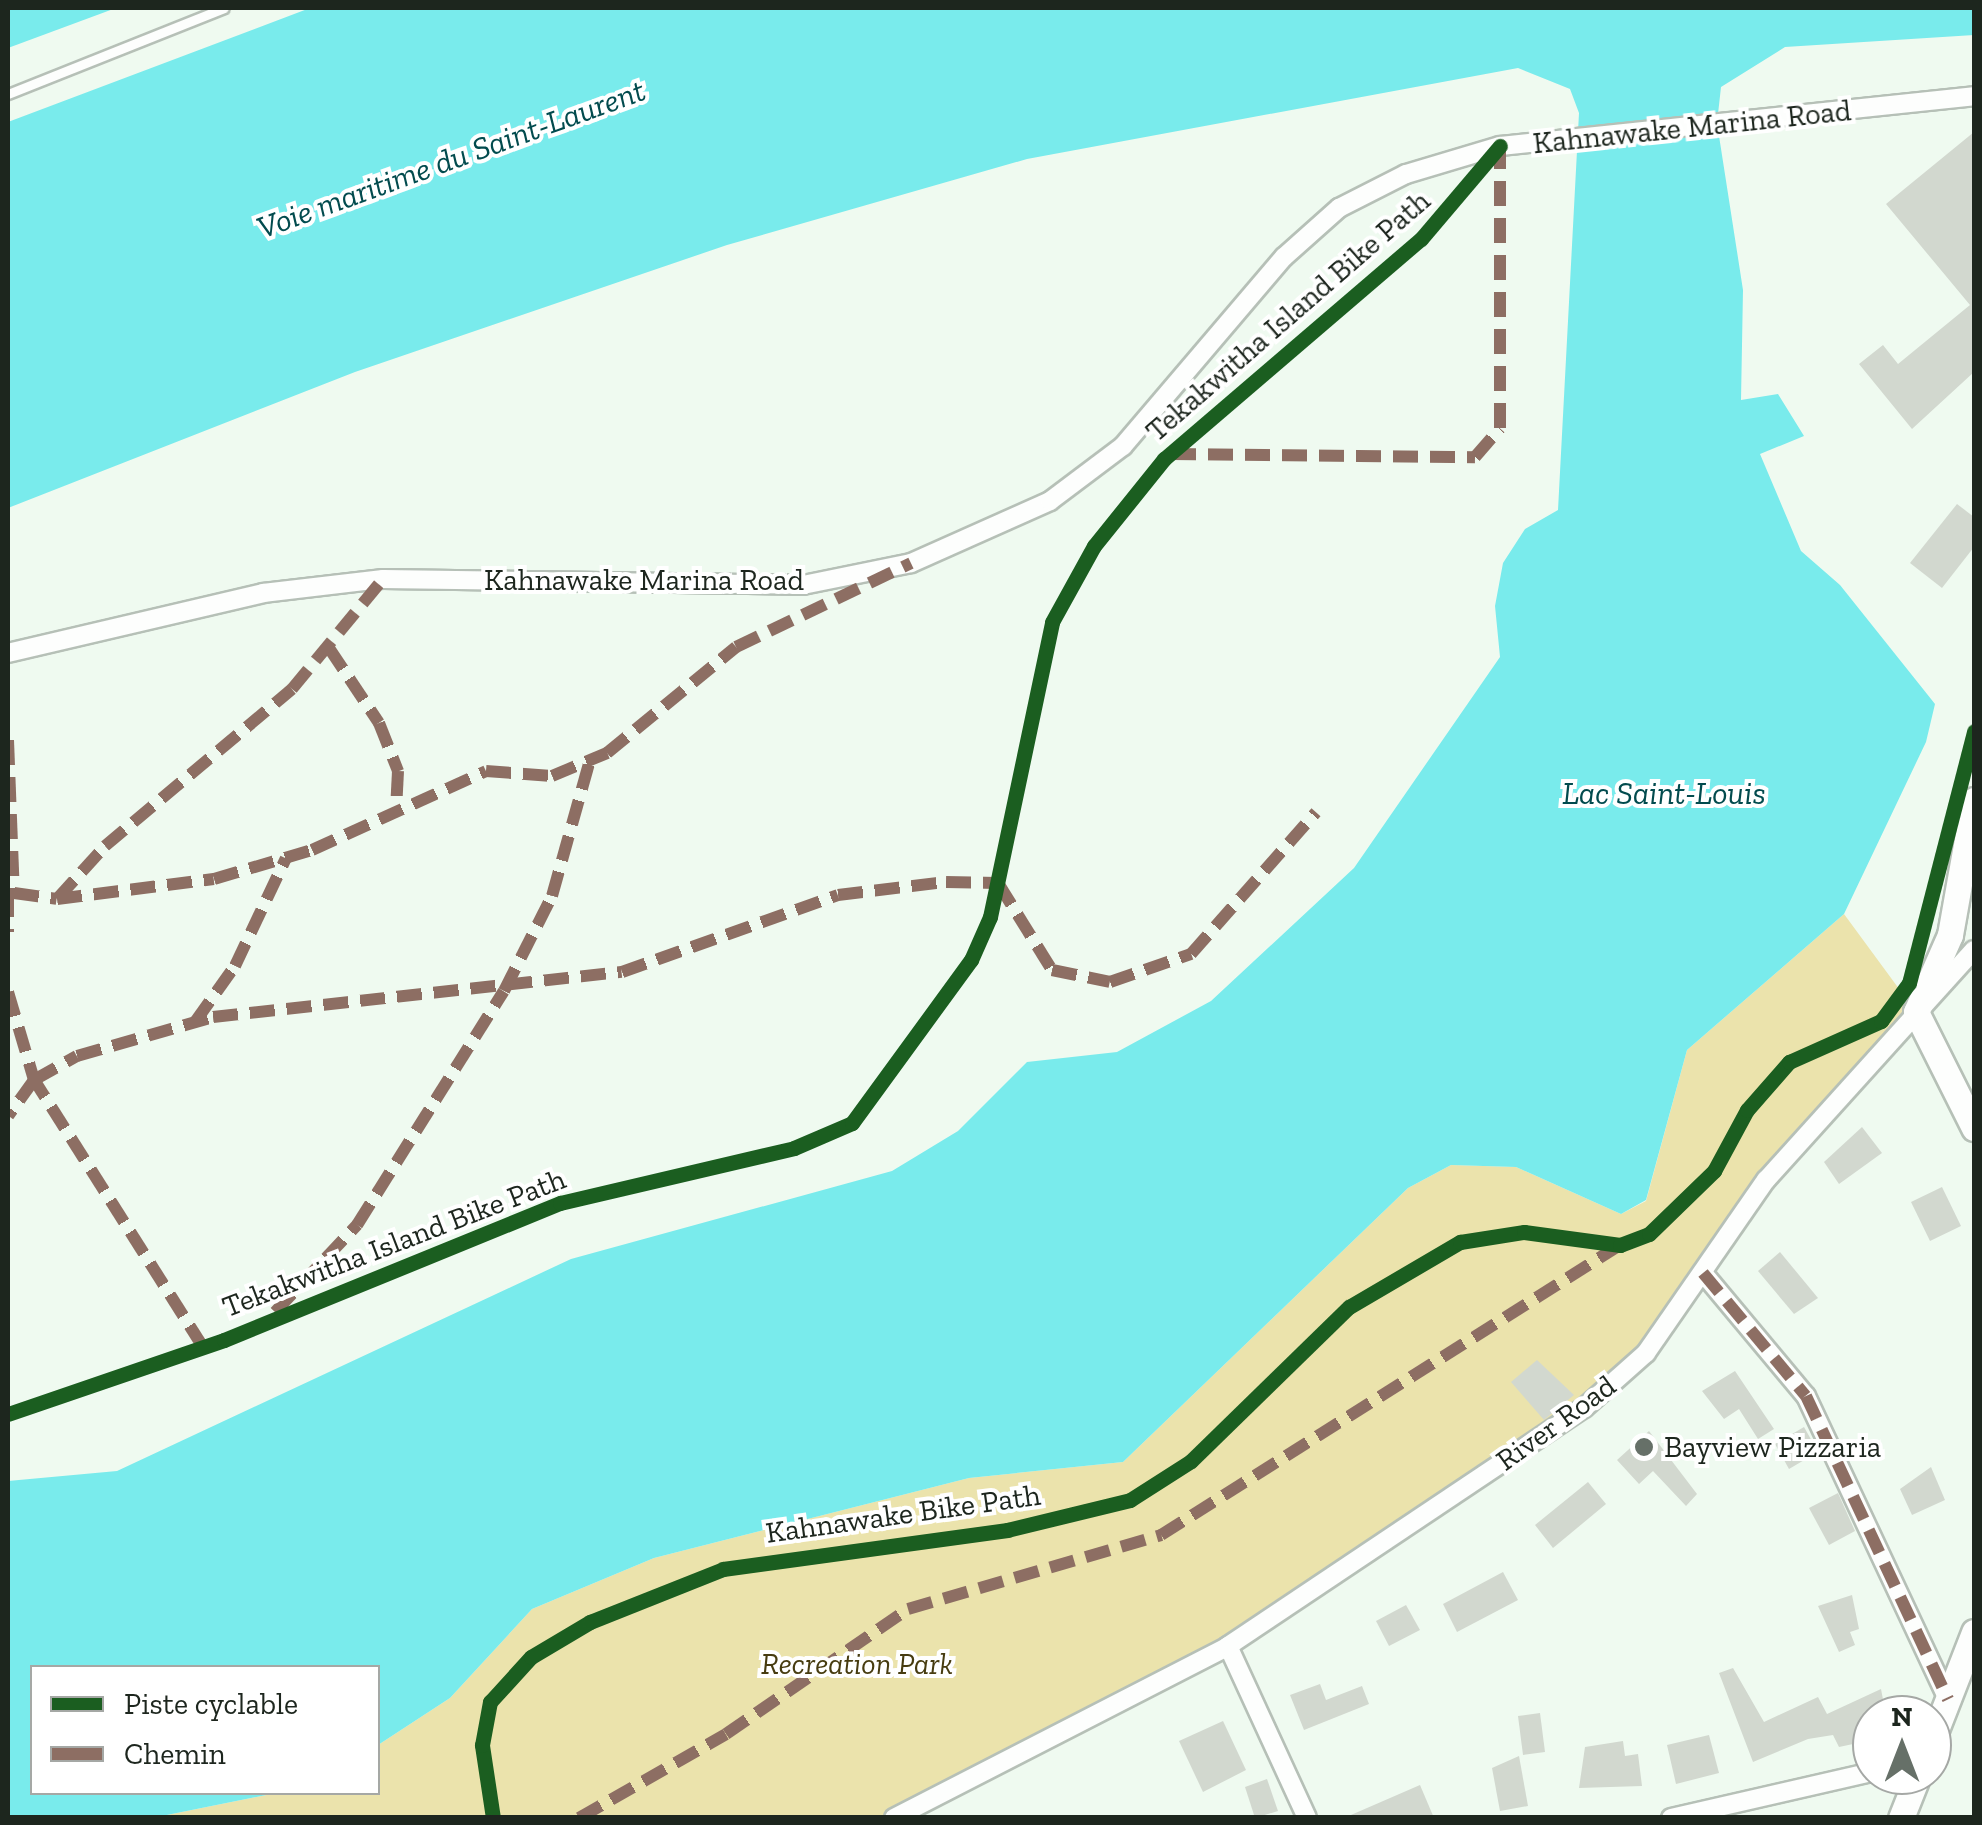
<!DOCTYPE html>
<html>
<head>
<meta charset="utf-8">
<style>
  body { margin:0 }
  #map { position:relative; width:1982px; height:1825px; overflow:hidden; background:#effaf0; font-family:"Zilla Slab",serif }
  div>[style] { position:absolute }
  .green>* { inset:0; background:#ebe3ac }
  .water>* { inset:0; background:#79ebec }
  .building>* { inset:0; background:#d2d8cf }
  .roads { filter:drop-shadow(2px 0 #b6c0b7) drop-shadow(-2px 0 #b6c0b7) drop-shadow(0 2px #b6c0b7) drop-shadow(0 -2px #b6c0b7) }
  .lane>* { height:9px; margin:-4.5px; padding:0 4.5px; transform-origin:4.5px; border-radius:4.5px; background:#fdfefd }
  .street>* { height:18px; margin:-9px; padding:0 9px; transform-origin:9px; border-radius:9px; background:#fdfefd }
  .secondary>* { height:25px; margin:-12.5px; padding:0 12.5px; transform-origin:12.5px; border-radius:12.5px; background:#fdfefd }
  .quiet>* { height:12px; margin-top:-6px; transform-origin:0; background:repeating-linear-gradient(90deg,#8d6e63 0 25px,transparent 0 37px) }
  .cycleway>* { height:15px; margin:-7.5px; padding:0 7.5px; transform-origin:7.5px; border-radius:7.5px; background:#1b5e20 }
  .dots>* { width:28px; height:28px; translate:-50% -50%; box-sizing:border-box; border:5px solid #fff; border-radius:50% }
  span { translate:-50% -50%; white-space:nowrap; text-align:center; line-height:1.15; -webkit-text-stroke:8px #fff; paint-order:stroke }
  .street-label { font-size:30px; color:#1d261e }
  .poi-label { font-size:30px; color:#1d261e }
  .left { translate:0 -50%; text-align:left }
  .park-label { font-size:30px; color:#473c10; font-style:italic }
  .water-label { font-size:32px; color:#024b4e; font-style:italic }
  .frame { position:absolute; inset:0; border:10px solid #1d261e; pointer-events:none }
  .legend { position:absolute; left:30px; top:1665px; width:350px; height:130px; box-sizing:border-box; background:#fff; border:2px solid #a5a8a5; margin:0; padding:12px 18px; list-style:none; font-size:30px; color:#1d261e }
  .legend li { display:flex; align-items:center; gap:20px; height:50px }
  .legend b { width:50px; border:2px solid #a5a8a5 }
  .north { position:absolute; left:1852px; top:1695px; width:100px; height:100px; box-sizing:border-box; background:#fff; border:2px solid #a5a8a5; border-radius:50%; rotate:0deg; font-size:28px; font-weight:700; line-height:40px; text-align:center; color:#1d261e }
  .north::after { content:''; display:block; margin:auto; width:35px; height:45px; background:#667068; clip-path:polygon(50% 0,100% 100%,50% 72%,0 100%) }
</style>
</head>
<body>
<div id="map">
  <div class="green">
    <div style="clip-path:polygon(1844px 914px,1916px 1012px,1766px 1180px,1646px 1353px,1584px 1408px,1228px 1646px,894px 1817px,152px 1818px,276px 1793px,378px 1792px,378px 1745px,450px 1698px,532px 1609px,654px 1558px,969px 1478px,1123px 1462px,1408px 1188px,1451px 1165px,1516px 1167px,1621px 1214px,1646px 1201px,1687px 1050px)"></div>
  </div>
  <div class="water">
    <div style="clip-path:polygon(8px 8px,116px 8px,8px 48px)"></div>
    <div style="clip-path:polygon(310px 8px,1974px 8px,1974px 35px,1785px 47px,1721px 87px,1717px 123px,1743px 290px,1741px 400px,1778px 394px,1804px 436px,1760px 454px,1801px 551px,1840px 585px,1935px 704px,1926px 742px,1844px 914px,1687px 1050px,1646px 1200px,1621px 1214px,1516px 1167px,1451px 1165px,1408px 1188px,1123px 1462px,969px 1478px,654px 1558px,532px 1609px,450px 1698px,378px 1745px,378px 1668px,32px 1668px,32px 1792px,276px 1793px,152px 1818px,8px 1817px,8px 1481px,117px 1471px,571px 1259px,892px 1171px,958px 1131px,1027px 1062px,1117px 1052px,1211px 1001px,1354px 868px,1500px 657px,1495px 606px,1503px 563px,1525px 529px,1558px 510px,1579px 113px,1570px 89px,1518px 68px,1027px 159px,727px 245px,355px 372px,8px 508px,8px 122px)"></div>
  </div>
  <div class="building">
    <div style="clip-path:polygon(1974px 132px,1974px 372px,1912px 429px,1859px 364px,1883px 345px,1898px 364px,1970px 305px,1886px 204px)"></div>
    <div style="clip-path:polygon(1957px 504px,1974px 517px,1974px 547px,1942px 588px,1910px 563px)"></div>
    <div style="clip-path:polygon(1862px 1127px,1882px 1153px,1839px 1184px,1824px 1162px)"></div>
    <div style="clip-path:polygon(1942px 1187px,1961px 1226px,1930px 1241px,1911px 1202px)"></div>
    <div style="clip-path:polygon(1780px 1252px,1818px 1298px,1794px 1314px,1758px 1271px)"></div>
    <div style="clip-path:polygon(1537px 1360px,1574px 1395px,1544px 1420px,1511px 1382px)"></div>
    <div style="clip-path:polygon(1735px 1371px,1774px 1429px,1758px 1439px,1739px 1409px,1724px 1419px,1702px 1391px)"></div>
    <div style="clip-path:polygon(1804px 1427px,1818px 1452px,1789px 1469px,1775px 1444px)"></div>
    <div style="clip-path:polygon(1649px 1431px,1697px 1494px,1686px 1506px,1653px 1471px,1639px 1484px,1617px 1460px)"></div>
    <div style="clip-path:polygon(1931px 1467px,1945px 1500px,1912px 1515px,1900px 1489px)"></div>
    <div style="clip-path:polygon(1588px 1482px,1606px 1504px,1553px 1548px,1535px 1525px)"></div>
    <div style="clip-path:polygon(1838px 1493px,1855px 1531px,1829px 1545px,1809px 1508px)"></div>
    <div style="clip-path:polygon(1503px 1572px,1518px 1600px,1457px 1632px,1443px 1604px)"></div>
    <div style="clip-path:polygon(1852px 1595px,1859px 1629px,1850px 1632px,1855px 1645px,1839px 1652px,1818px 1606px)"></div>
    <div style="clip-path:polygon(1406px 1605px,1420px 1630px,1389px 1646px,1376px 1621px)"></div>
    <div style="clip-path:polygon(1733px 1668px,1764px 1722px,1818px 1697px,1827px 1714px,1881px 1689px,1886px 1715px,1872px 1715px,1872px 1740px,1839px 1747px,1833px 1735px,1808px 1739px,1753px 1762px,1719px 1673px)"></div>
    <div style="clip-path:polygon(1320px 1684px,1326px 1700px,1362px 1686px,1369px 1704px,1304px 1730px,1290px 1695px)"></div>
    <div style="clip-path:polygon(1540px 1713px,1545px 1752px,1523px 1755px,1518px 1716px)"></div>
    <div style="clip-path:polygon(1223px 1721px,1246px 1770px,1203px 1792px,1179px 1741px)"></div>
    <div style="clip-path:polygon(1709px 1735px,1719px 1773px,1676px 1784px,1667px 1745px)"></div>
    <div style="clip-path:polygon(1623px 1741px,1625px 1756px,1638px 1754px,1642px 1786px,1579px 1788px,1585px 1747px)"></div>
    <div style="clip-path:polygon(1519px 1756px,1528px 1806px,1500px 1811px,1492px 1768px)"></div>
    <div style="clip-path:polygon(1267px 1779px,1278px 1811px,1255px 1818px,1245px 1787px)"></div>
    <div style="clip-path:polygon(1420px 1785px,1434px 1818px,1344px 1818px)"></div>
  </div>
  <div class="roads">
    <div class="lane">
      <div style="left:8px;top:94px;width:232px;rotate:-21.7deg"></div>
    </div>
    <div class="street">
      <div style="left:8px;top:653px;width:262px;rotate:-13.2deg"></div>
      <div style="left:263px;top:593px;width:121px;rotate:-6.7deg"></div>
      <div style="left:383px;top:579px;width:420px;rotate:0.8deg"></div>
      <div style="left:803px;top:585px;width:110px;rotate:-11.5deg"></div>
      <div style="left:911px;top:563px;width:152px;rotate:-24deg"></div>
      <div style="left:1050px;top:501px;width:91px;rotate:-37deg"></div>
      <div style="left:1123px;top:446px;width:248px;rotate:-49.6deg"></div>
      <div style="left:1284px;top:257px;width:74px;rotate:-41.7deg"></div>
      <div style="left:1339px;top:208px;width:75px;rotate:-26.9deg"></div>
      <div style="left:1406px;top:174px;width:98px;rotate:-16.6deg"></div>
      <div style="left:1500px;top:146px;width:477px;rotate:-6deg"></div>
      <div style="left:1703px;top:1273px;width:160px;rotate:50.1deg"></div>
      <div style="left:1806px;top:1396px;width:335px;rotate:64.9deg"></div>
      <div style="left:1228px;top:1646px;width:189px;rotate:65.3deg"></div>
      <div style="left:894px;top:1818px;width:376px;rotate:-27.2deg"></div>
      <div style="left:1228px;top:1646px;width:428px;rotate:-33.8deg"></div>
      <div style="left:1584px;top:1408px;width:83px;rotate:-41.6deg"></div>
      <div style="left:1646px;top:1353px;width:211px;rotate:-55.3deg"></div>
      <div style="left:1766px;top:1180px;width:310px;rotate:-47.9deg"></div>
      <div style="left:1671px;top:1818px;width:206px;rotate:-12.9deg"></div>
    </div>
    <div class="secondary">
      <div style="left:1974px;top:800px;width:137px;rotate:100.1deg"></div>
      <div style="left:1950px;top:935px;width:84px;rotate:113.8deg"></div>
      <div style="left:1916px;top:1012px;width:130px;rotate:63.4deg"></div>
      <div style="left:1932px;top:1740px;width:116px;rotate:-68.7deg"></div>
      <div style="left:1901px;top:1818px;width:46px;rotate:-68.4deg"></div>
    </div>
  </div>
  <div class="quiet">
    <div style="left:1171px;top:454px;width:304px;rotate:0.6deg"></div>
    <div style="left:1475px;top:457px;width:38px;rotate:-49deg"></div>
    <div style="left:1500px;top:428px;width:282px;rotate:-90deg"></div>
    <div style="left:329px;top:648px;width:90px;rotate:56.3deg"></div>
    <div style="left:379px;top:723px;width:52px;rotate:68.4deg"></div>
    <div style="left:398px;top:771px;width:40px;rotate:92.9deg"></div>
    <div style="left:8px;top:740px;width:153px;rotate:87.8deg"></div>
    <div style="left:14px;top:893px;width:43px;rotate:7.9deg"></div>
    <div style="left:57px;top:899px;width:158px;rotate:-7.3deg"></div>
    <div style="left:214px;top:879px;width:102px;rotate:-16.5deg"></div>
    <div style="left:312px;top:850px;width:191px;rotate:-24.4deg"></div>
    <div style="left:486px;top:771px;width:66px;rotate:4.3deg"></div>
    <div style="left:552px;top:776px;width:60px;rotate:-22.7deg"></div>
    <div style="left:607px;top:753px;width:167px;rotate:-39.4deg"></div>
    <div style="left:736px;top:647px;width:194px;rotate:-25.6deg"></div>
    <div style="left:8px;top:892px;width:40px;rotate:90deg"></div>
    <div style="left:57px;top:899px;width:72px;rotate:-47.8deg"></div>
    <div style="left:105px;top:846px;width:244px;rotate:-40deg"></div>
    <div style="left:292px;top:689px;width:143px;rotate:-50.4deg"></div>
    <div style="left:8px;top:992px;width:92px;rotate:73.5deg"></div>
    <div style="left:34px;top:1080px;width:44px;rotate:125.8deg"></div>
    <div style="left:195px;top:1022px;width:69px;rotate:-54.5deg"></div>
    <div style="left:235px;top:966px;width:119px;rotate:-64.7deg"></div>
    <div style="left:1703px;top:1273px;width:160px;rotate:50.1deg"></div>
    <div style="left:1806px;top:1396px;width:335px;rotate:64.9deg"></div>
    <div style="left:275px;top:1312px;width:120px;rotate:-46.7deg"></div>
    <div style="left:357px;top:1225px;width:276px;rotate:-57.9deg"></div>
    <div style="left:504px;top:991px;width:106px;rotate:-63.2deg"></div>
    <div style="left:552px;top:896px;width:141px;rotate:-74.4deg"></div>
    <div style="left:203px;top:1347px;width:316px;rotate:-122.3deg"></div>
    <div style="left:34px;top:1080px;width:49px;rotate:-29.2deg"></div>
    <div style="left:77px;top:1056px;width:141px;rotate:-16deg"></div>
    <div style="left:213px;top:1017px;width:411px;rotate:-6.3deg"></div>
    <div style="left:622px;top:972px;width:229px;rotate:-19.6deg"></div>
    <div style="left:838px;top:895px;width:109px;rotate:-6.9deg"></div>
    <div style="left:946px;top:882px;width:52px;rotate:1.1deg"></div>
    <div style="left:998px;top:883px;width:102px;rotate:58.2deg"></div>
    <div style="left:1052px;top:970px;width:59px;rotate:11.7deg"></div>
    <div style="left:1110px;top:982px;width:86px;rotate:-19.1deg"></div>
    <div style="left:1191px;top:954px;width:189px;rotate:-48.6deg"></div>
    <div style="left:579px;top:1818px;width:169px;rotate:-29.7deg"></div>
    <div style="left:726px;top:1734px;width:221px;rotate:-34.5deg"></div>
    <div style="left:908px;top:1609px;width:264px;rotate:-16.3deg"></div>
    <div style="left:1161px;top:1535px;width:543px;rotate:-32.29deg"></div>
  </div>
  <div class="cycleway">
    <div style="left:8px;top:1414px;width:228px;rotate:-18.9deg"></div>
    <div style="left:224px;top:1340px;width:363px;rotate:-22.2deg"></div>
    <div style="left:560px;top:1203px;width:240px;rotate:-13.2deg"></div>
    <div style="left:794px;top:1148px;width:63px;rotate:-23.3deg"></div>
    <div style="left:852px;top:1123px;width:202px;rotate:-53.9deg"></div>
    <div style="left:971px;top:960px;width:47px;rotate:-66.2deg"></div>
    <div style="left:990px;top:917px;width:301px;rotate:-78.1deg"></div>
    <div style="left:1052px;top:622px;width:87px;rotate:-61.1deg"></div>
    <div style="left:1094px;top:546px;width:112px;rotate:-51.2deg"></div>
    <div style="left:1164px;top:459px;width:338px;rotate:-40.6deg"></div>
    <div style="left:1421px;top:239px;width:122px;rotate:-49.7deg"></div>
    <div style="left:493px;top:1818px;width:74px;rotate:-98.6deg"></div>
    <div style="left:482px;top:1745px;width:44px;rotate:-79.5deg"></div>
    <div style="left:490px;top:1702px;width:61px;rotate:-47.7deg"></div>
    <div style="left:531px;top:1657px;width:69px;rotate:-30.7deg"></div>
    <div style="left:590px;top:1622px;width:143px;rotate:-21.7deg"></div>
    <div style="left:723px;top:1569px;width:287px;rotate:-7.8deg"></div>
    <div style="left:1007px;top:1530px;width:127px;rotate:-13.7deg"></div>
    <div style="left:1130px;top:1500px;width:72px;rotate:-32.6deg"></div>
    <div style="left:1191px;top:1461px;width:221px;rotate:-44.3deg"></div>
    <div style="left:1349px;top:1307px;width:129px;rotate:-30.4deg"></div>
    <div style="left:1460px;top:1242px;width:65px;rotate:-8.9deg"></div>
    <div style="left:1524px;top:1232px;width:97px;rotate:7.7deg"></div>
    <div style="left:1620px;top:1245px;width:31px;rotate:-21deg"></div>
    <div style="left:1649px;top:1234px;width:91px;rotate:-44.1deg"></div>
    <div style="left:1714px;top:1171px;width:69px;rotate:-61.6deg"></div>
    <div style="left:1747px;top:1110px;width:64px;rotate:-48.8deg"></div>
    <div style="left:1789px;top:1062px;width:101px;rotate:-24deg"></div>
    <div style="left:1881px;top:1021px;width:47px;rotate:-53.6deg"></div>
    <div style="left:1909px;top:983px;width:260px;rotate:-75.5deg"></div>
  </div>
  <div class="dots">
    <div style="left:1644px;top:1447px;background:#667068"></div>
  </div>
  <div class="street-label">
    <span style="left:1692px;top:127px;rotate:-6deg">Kahnawake Marina Road</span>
    <span style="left:1288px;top:316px;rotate:-41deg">Tekakwitha Island Bike Path</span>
    <span style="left:644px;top:580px">Kahnawake Marina Road</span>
    <span style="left:394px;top:1243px;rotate:-21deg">Tekakwitha Island Bike Path</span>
    <span style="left:1556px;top:1423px;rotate:-36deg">River Road</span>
    <span style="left:903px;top:1514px;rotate:-8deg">Kahnawake Bike Path</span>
  </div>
  <div class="poi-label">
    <span class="left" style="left:1664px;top:1447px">Bayview Pizzaria</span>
  </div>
  <div class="park-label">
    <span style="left:857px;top:1664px">Recreation Park</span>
  </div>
  <div class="water-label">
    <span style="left:451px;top:159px;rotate:-20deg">Voie maritime du Saint-Laurent</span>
    <span style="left:1664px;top:793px">Lac Saint-Louis</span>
  </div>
  <div class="frame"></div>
  <ul class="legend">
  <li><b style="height:12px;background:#1b5e20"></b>Piste cyclable</li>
  <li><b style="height:12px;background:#8d6e63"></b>Chemin</li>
  </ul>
  <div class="north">N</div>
</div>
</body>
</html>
